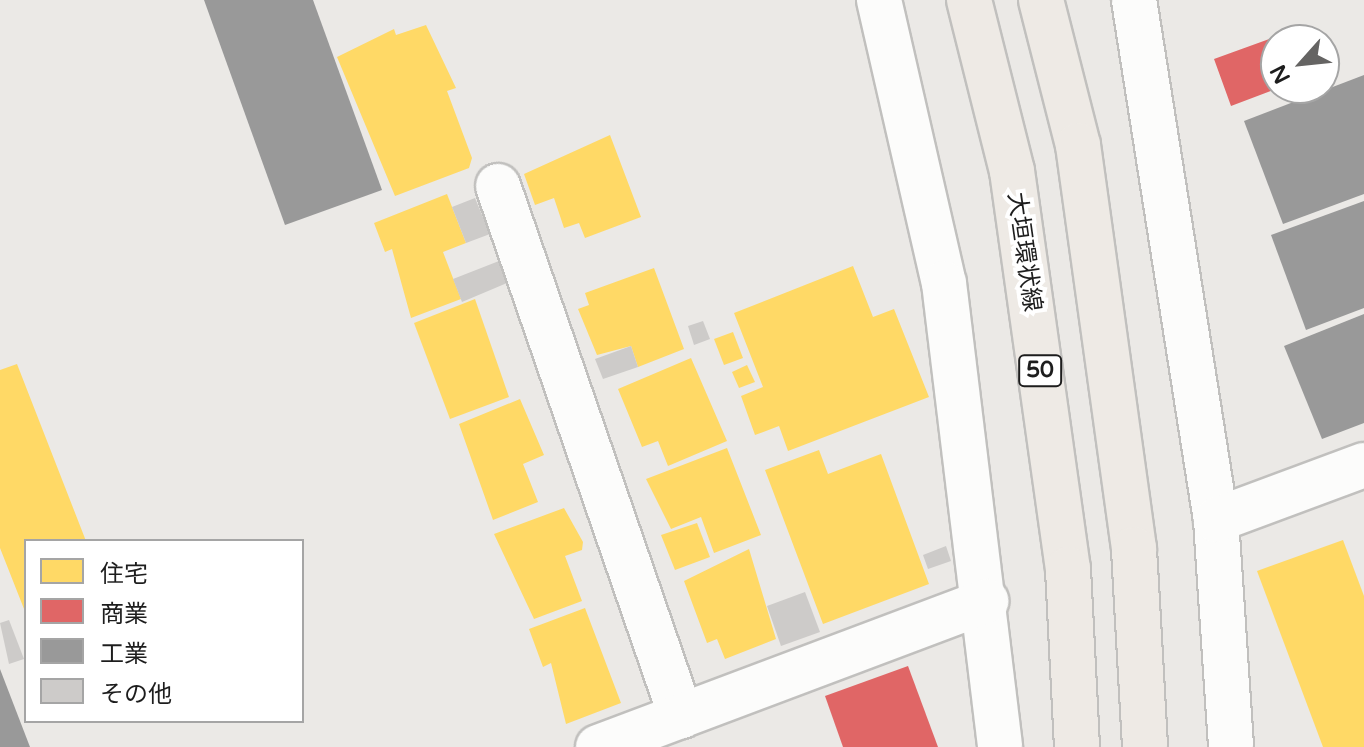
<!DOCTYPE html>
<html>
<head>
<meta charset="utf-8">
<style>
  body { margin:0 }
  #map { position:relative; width:1364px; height:747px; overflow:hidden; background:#ebe9e6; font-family:"Varela Round","Noto Sans JP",sans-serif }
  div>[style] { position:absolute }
  .homes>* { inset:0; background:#ffd966 }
  .shops>* { inset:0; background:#e06666 }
  .industry>* { inset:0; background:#999 }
  .building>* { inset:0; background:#cdcbc9 }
  .roads { filter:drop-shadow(2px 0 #c1c0be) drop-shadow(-2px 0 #c1c0be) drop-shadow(0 2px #c1c0be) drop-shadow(0 -2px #c1c0be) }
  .minor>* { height:44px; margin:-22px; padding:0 22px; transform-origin:22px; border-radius:22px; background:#fcfcfb }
  .major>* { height:44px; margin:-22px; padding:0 22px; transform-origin:22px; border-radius:22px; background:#eeeae5 }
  span { translate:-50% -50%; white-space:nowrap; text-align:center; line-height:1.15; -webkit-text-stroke:8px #fff; paint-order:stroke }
  .shield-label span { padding:2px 6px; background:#fff; border:2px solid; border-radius:6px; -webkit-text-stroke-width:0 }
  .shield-label { font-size:22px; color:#1d1d1d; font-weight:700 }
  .street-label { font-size:24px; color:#1d1d1d }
  .legend { position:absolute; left:24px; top:539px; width:280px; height:184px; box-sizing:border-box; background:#fff; border:2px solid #a5a5a5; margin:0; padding:10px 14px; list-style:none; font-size:24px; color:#1d1d1d }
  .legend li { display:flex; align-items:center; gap:16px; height:40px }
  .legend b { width:40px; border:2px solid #a5a5a5 }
  .north { position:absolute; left:1260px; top:24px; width:80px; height:80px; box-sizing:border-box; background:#fff; border:2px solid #a5a5a5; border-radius:50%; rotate:243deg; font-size:22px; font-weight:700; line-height:32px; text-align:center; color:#1d1d1d }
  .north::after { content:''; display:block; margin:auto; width:28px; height:36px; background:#656463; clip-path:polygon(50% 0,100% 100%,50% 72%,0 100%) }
</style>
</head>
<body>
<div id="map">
  <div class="homes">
    <div style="clip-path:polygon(426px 25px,456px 88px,447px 91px,472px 158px,469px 168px,395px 196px,337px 57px,394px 29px,396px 35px)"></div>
    <div style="clip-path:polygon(610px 135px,641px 217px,585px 238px,579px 223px,564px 228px,554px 198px,535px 205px,524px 174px)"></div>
    <div style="clip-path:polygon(447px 194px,466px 243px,443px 252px,461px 299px,411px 318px,392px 249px,385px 252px,374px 223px)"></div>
    <div style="clip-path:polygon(853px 266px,873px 317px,894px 309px,929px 397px,788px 451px,779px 426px,755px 435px,741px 396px,763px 387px,734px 313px)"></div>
    <div style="clip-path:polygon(654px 268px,684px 349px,638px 367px,631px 346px,597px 355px,578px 309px,589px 305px,585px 293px)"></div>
    <div style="clip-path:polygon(475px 299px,509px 397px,450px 419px,414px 323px)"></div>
    <div style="clip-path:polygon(733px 332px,743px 358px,724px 365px,714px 339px)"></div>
    <div style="clip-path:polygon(691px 358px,727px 441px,668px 466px,658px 441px,642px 447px,618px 389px)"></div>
    <div style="clip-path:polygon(17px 364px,86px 541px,26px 541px,26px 614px,0 548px,0 370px)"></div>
    <div style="clip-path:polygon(747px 365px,755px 382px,739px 388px,732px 372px)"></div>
    <div style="clip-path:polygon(520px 399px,544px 455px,523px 464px,538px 502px,493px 520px,459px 424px)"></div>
    <div style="clip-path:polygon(727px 448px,761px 535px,714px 553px,701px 517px,671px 529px,646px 479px)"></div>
    <div style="clip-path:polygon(819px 450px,828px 474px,881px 454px,929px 584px,823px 624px,765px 470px)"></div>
    <div style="clip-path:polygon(564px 508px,583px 542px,582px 550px,565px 556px,582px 601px,534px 619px,494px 534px)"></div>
    <div style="clip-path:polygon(697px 523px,710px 557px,675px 570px,661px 535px)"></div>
    <div style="clip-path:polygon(1343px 540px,1364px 596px,1364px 747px,1323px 747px,1257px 571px)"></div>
    <div style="clip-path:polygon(749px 549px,776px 639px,725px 659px,717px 639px,707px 643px,684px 581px)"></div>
    <div style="clip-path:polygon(585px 608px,621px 703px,566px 724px,551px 663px,543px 667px,529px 629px)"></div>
  </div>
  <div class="shops">
    <div style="clip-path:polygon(1302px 27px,1307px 40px,1276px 40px,1276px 89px,1231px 106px,1214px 59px)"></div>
    <div style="clip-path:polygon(908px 666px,938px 747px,843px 747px,825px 696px)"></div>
  </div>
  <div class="industry">
    <div style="clip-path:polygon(204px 0,313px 0,382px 190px,285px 225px)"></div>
    <div style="clip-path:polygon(1364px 75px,1364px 194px,1283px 224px,1244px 121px)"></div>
    <div style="clip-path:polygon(1364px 201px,1364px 308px,1306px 330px,1271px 235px)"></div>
    <div style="clip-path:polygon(1364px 314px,1364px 423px,1322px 439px,1284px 346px)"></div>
    <div style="clip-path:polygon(0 669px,30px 747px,0 747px)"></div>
  </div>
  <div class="building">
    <div style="clip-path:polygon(475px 198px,490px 234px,466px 243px,452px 207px)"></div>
    <div style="clip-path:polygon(499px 261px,507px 283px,462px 302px,453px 279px)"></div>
    <div style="clip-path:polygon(703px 321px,710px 339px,694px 345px,688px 326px)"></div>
    <div style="clip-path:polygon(631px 346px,638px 367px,603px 379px,595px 359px)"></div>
    <div style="clip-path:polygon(946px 546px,951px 561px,928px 569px,923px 555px)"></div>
    <div style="clip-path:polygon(805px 592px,820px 632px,781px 646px,767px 606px)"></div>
    <div style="clip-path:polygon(9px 620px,24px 659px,9px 664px,0 623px)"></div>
  </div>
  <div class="roads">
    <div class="minor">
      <div style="left:879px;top:0;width:290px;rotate:77.1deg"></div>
      <div style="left:944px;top:283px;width:467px;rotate:83.1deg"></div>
      <div style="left:1134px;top:0;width:526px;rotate:81.04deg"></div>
      <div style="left:1216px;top:520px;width:227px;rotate:86.2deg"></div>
      <div style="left:498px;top:186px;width:561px;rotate:70.95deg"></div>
      <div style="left:1216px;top:520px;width:158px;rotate:-20.4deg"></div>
      <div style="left:598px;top:747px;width:415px;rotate:-20.6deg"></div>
    </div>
    <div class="major">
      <div style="left:969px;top:0;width:176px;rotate:75.9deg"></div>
      <div style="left:1012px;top:171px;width:402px;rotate:82deg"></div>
      <div style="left:1068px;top:569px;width:178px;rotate:87.1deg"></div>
      <div style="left:1041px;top:0;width:150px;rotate:75.7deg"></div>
      <div style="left:1078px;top:145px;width:408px;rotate:82.1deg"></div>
      <div style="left:1134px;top:549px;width:198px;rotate:86.8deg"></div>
    </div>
  </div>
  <div class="shield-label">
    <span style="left:1040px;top:371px">50</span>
  </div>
  <div class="street-label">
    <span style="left:1024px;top:252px;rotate:82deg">大垣環状線</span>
  </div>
  <ul class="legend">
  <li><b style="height:22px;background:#ffd966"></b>住宅</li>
  <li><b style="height:22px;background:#e06666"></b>商業</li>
  <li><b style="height:22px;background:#999"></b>工業</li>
  <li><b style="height:22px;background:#cdcbc9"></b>その他</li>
  </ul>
  <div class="north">N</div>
</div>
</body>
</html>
